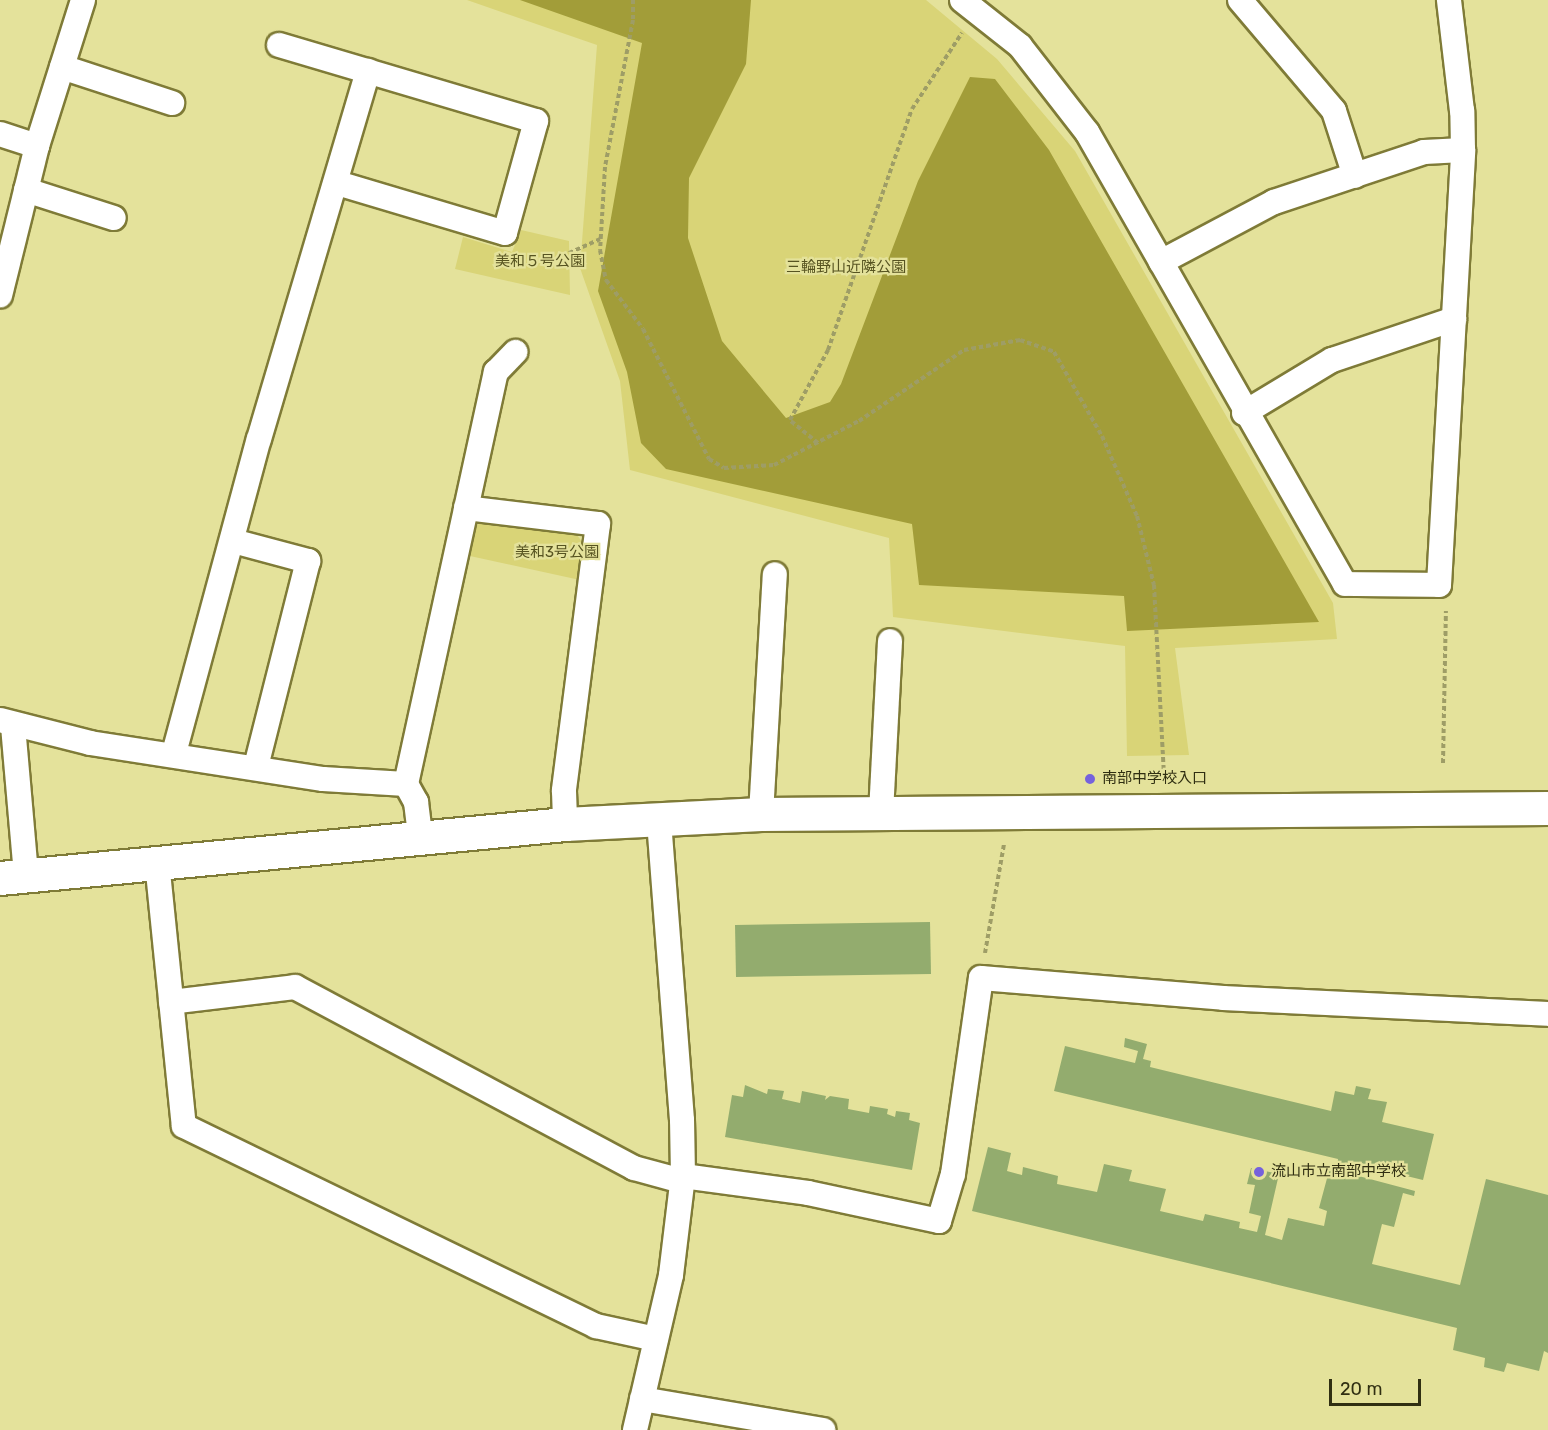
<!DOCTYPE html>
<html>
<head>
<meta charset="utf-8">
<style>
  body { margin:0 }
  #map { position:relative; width:1548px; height:1430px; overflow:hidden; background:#e4e29b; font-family:Rubik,"Noto Sans JP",sans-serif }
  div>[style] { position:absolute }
  .green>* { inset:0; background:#d9d477 }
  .forest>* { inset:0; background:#a29d39 }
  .building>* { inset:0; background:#93ac6e }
  .path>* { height:4px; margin-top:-2px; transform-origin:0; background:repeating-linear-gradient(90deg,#9e9d66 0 4.5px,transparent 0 7.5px) }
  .roads { filter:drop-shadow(2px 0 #7f7b37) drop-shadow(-2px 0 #7f7b37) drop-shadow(0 2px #7f7b37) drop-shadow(0 -2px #7f7b37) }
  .street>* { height:24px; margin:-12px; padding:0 12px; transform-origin:12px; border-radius:12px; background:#fff }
  .secondary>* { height:33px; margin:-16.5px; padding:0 16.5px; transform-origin:16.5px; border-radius:16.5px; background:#fff }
  .dots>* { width:16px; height:16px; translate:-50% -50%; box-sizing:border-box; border:3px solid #e4e29b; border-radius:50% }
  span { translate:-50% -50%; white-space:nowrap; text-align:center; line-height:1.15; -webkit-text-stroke:4.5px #e4e29b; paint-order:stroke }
  .park-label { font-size:15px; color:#575421 }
  .poi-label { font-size:15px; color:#302f12 }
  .left { translate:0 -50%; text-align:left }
  .scale { position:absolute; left:1329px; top:1379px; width:92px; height:27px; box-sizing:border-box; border:3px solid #302f12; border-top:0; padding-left:8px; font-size:18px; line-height:21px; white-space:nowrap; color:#302f12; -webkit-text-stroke:4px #e4e29b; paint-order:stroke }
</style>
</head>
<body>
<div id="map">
  <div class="green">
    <div style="clip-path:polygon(467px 0,926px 0,997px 59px,1075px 151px,1333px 603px,1337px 639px,1175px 648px,1189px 755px,1127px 756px,1125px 646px,893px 617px,889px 538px,630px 470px,620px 381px,580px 268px,597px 45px)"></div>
    <div style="clip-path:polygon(521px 230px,569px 241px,570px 295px,455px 269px,463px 237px,512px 252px)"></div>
    <div style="clip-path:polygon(485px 521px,577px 535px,585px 546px,580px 580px,470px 556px,475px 526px)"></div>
  </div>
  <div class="forest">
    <div style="clip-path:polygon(520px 0,751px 0,746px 64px,689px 178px,688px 238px,722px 341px,786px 418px,830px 402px,841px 384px,918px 181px,970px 77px,995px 79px,1049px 150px,1319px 622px,1127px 631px,1124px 596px,919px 585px,912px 524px,666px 469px,641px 443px,627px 372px,598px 291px,642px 43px)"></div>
  </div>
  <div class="building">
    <div style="clip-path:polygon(930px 922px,931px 974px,736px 977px,735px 925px)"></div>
    <div style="clip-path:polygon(1125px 1038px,1147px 1044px,1143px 1059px,1151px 1061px,1150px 1067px,1331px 1111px,1335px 1091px,1354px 1095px,1356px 1086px,1371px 1089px,1368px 1099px,1387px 1102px,1382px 1122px,1434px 1134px,1423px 1180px,1353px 1163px,1351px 1174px,1415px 1191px,1414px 1196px,1403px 1193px,1394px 1227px,1382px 1224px,1372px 1264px,1460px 1285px,1486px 1179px,1548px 1195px,1548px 1353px,1544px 1351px,1539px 1371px,1507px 1363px,1504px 1372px,1484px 1367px,1485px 1358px,1453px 1350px,1457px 1328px,972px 1211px,988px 1147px,1011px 1153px,1007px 1171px,1022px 1175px,1023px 1167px,1058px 1176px,1057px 1184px,1097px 1192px,1104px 1164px,1132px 1170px,1129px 1181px,1166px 1189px,1160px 1211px,1203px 1221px,1205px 1214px,1240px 1222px,1239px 1228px,1257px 1232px,1261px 1216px,1249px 1213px,1255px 1185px,1247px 1184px,1251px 1168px,1279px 1174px,1265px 1235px,1282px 1240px,1288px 1218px,1324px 1226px,1327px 1211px,1319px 1208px,1329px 1171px,1337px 1171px,1338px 1159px,1054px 1091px,1065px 1046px,1135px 1063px,1138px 1051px,1124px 1047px)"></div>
    <div style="clip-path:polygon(745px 1085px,767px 1094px,768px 1089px,784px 1091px,782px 1099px,800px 1103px,802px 1091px,826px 1096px,825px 1100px,830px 1096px,849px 1099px,848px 1109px,869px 1113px,870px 1106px,888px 1109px,887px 1114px,895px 1117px,896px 1111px,910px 1113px,909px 1120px,920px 1123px,912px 1170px,725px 1137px,732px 1095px,743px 1097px)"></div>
  </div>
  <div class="path">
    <div style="left:633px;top:0;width:20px;rotate:90deg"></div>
    <div style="left:633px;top:20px;width:150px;rotate:100.8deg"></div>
    <div style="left:605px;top:167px;width:83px;rotate:93.4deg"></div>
    <div style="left:600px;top:250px;width:31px;rotate:79deg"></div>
    <div style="left:606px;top:280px;width:61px;rotate:52.9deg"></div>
    <div style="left:643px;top:329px;width:146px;rotate:63.1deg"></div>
    <div style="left:709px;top:459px;width:17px;rotate:31deg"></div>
    <div style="left:724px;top:468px;width:50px;rotate:-3.4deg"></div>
    <div style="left:774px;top:465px;width:96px;rotate:-27.4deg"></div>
    <div style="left:859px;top:421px;width:127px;rotate:-34.1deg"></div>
    <div style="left:964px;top:350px;width:57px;rotate:-10.1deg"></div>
    <div style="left:1020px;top:340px;width:36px;rotate:19deg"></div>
    <div style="left:1054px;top:352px;width:97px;rotate:60.3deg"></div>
    <div style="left:1102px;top:436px;width:87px;rotate:66.4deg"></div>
    <div style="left:1137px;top:516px;width:71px;rotate:76.2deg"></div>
    <div style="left:1154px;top:585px;width:193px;rotate:87deg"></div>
    <div style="left:569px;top:253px;width:34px;rotate:-24deg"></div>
    <div style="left:818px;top:443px;width:36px;rotate:-141deg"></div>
    <div style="left:790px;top:420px;width:80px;rotate:-61.5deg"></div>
    <div style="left:828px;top:350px;width:255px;rotate:-70.8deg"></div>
    <div style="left:912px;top:109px;width:91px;rotate:-56.7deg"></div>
    <div style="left:1443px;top:763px;width:152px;rotate:-88.9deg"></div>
    <div style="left:985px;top:953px;width:111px;rotate:-80.1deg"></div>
  </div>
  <div class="roads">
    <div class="street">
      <div style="left:962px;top:0;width:74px;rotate:38.4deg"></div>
      <div style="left:1020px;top:46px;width:109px;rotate:52.1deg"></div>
      <div style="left:1087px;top:132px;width:520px;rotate:60.28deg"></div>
      <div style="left:1345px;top:584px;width:94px;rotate:0.6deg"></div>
      <div style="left:1439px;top:585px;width:436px;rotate:-86.8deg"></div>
      <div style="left:1463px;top:150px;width:39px;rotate:-91deg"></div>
      <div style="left:1462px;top:111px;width:112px;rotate:-96.7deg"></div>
      <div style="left:1240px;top:0;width:145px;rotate:49.7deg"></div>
      <div style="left:1334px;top:111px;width:68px;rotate:72.1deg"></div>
      <div style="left:279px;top:45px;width:268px;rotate:16.5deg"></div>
      <div style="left:536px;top:121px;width:116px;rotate:105.5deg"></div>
      <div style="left:505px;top:233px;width:175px;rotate:-163.4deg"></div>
      <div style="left:62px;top:67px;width:116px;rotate:18.1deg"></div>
      <div style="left:0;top:134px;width:39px;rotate:18deg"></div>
      <div style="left:37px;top:146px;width:154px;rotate:103.9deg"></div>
      <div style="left:37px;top:146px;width:153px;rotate:-72.5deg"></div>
      <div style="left:26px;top:190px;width:92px;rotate:17.7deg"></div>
      <div style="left:1161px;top:262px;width:128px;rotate:-28deg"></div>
      <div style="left:1274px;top:202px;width:158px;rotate:-18.4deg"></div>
      <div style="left:1424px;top:152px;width:39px;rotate:-3deg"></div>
      <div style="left:1244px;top:413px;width:103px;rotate:-31.1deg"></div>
      <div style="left:1332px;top:360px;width:129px;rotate:-18.6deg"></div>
      <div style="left:466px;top:508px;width:133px;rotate:6.9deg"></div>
      <div style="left:598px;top:524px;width:269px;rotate:97.3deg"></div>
      <div style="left:564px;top:791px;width:33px;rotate:88deg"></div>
      <div style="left:233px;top:541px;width:78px;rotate:14.9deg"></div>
      <div style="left:308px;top:561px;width:212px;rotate:104.2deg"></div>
      <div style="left:0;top:720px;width:93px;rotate:14.3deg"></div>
      <div style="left:90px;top:743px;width:236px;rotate:8.8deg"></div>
      <div style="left:323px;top:779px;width:83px;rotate:3.4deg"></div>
      <div style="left:406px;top:784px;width:21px;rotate:61deg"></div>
      <div style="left:416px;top:802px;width:34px;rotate:83deg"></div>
      <div style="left:13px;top:726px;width:151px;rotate:85deg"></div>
      <div style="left:174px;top:753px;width:325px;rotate:-74.9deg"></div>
      <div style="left:259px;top:439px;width:384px;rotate:-73.5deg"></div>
      <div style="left:406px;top:784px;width:422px;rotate:-77.7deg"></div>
      <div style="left:496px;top:372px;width:28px;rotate:-46deg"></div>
      <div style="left:881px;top:813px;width:172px;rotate:-87deg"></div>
      <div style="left:761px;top:814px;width:240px;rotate:-86.7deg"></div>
      <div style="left:157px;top:862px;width:265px;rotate:84.2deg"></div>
      <div style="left:184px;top:1126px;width:458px;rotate:25.9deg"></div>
      <div style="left:596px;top:1326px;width:61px;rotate:12.2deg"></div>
      <div style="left:171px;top:1002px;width:125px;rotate:-6.9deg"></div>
      <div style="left:295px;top:987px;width:384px;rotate:28.1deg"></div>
      <div style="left:634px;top:1168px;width:50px;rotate:15.2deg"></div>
      <div style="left:683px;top:1176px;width:126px;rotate:7.7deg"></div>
      <div style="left:808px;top:1193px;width:134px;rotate:12.1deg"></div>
      <div style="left:939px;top:1221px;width:49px;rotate:-73.4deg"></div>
      <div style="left:953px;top:1174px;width:198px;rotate:-81.9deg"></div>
      <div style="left:981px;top:978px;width:243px;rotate:4.7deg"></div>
      <div style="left:1223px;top:998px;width:325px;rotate:2.8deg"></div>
      <div style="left:642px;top:1399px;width:184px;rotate:9.7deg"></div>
      <div style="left:635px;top:1430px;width:159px;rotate:-76.9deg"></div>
      <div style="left:671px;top:1275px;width:100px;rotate:-83.1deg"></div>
      <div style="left:683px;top:1176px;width:56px;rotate:-91deg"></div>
      <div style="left:682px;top:1120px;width:303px;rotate:-94.4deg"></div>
    </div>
    <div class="secondary">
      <div style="left:0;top:878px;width:568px;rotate:-5.46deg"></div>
      <div style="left:565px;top:824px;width:196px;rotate:-2.9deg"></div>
      <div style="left:761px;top:814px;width:787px;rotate:-0.44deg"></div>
    </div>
  </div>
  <div class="dots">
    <div style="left:1090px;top:779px;background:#7562dc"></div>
    <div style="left:1259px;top:1172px;background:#7562dc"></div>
  </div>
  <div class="park-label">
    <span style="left:540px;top:262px">美和５号公園</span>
    <span style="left:846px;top:268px">三輪野山近隣公園</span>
    <span style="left:557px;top:553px">美和3号公園</span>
  </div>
  <div class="poi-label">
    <span class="left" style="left:1102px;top:779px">南部中学校入口</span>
    <span class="left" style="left:1271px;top:1172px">流山市立南部中学校</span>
  </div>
  <div class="scale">20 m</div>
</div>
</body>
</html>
